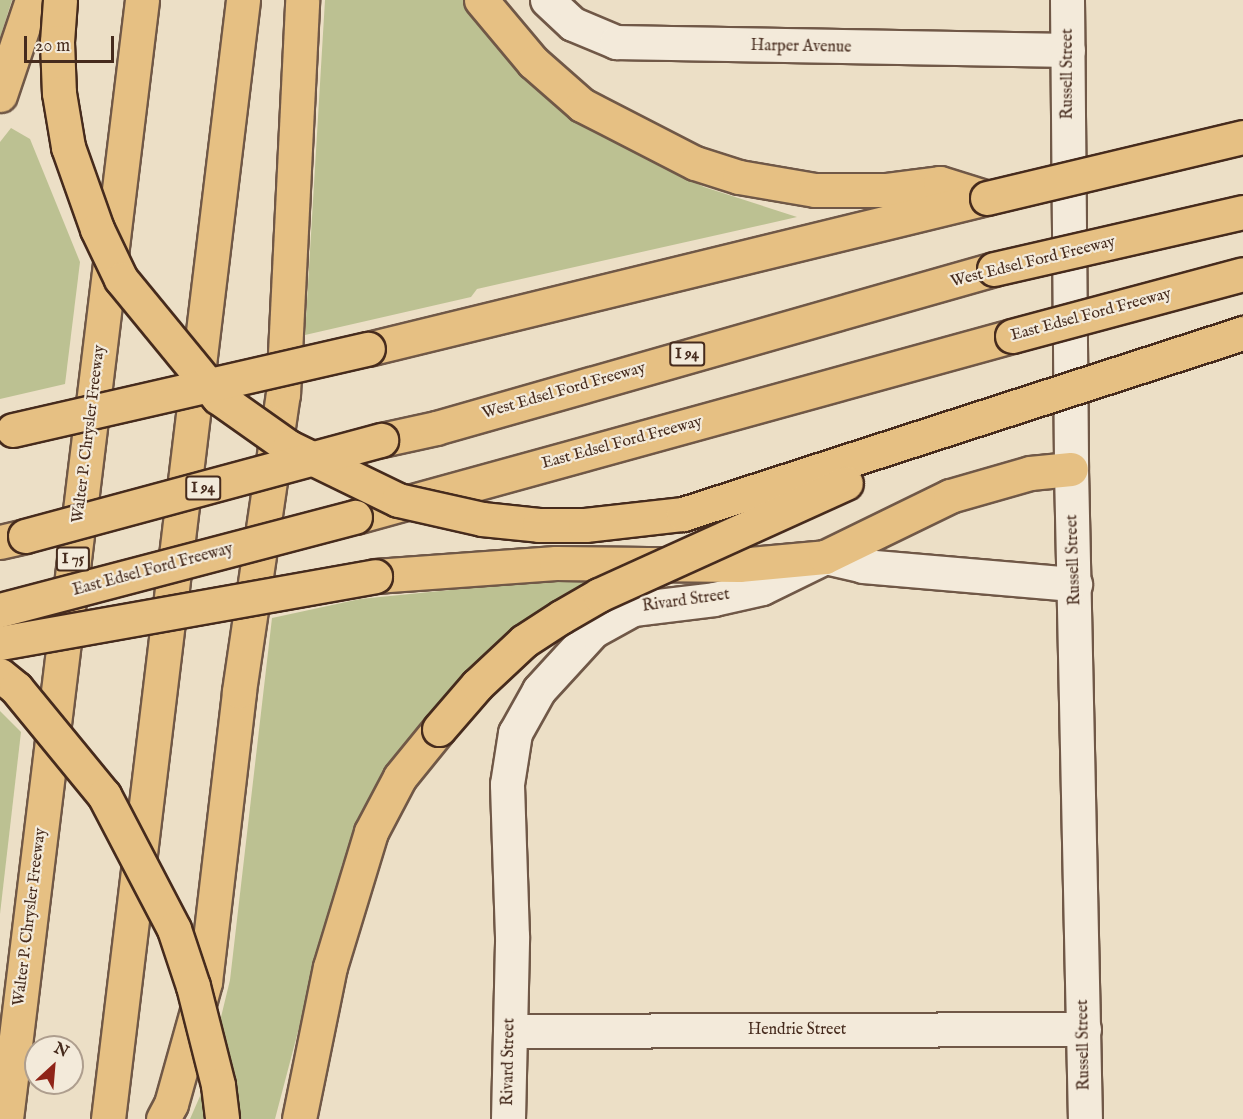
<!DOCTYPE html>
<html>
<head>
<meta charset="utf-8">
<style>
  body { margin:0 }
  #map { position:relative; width:1243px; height:1119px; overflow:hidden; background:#ecdfc6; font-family:"IM FELL English",serif }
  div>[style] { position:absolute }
  .green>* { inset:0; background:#bcc192 }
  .roads { filter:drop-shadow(2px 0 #705847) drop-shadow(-2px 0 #705847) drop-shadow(0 2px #705847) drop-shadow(0 -2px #705847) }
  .minor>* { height:33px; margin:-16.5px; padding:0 16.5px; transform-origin:16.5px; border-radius:16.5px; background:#f3eada }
  .highway>* { height:33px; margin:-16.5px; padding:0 16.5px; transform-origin:16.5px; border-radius:16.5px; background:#e6c083 }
  .bridges { filter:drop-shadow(2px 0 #462b1d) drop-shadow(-2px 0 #462b1d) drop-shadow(0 2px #462b1d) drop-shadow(0 -2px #462b1d) }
  .highway-bridge>* { height:33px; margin:-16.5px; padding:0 16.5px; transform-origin:16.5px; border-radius:16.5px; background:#e6c083 }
  span { translate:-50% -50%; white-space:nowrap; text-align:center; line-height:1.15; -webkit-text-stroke:4.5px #f3eada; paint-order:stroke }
  .shield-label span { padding:2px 4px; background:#f3eada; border:2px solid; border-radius:4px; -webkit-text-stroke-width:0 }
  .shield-label { font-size:15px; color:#462b1d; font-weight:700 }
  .street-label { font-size:16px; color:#462b1d }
  .north { position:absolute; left:24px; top:1035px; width:60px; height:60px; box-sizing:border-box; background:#f3eada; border:2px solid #ae9e8e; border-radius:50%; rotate:26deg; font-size:16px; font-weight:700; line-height:24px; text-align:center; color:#462b1d }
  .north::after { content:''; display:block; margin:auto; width:21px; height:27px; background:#8f2418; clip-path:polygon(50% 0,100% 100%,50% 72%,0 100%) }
  .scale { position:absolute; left:24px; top:36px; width:90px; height:27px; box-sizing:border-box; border:3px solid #462b1d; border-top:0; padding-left:8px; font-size:18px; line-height:21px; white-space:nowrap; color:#462b1d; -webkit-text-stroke:4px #f3eada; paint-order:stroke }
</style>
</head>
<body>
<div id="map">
  <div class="green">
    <div style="clip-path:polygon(0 0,12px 0,0 38px)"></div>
    <div style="clip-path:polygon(325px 0,466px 0,563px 105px,651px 161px,704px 187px,797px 217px,477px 289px,471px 297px,305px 335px)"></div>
    <div style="clip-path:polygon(11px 128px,30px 139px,80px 262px,65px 384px,0 399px,0 142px)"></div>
    <div style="clip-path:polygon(559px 579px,611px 579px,483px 660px,443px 698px,378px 789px,342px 864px,275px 1119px,190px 1119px,204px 1087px,230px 980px,272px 618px,360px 599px)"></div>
    <div style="clip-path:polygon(0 711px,21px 732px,0 914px)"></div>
  </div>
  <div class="roads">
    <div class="minor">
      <div style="left:547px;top:0;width:35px;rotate:43deg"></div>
      <div style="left:573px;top:24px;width:47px;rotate:22.7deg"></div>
      <div style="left:616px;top:42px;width:452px;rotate:1deg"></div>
      <div style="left:1067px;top:0;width:469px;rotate:89.5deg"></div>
      <div style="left:1071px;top:469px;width:650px;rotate:88.77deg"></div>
      <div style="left:510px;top:1031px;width:574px;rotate:-0.2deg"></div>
      <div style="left:508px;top:1119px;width:183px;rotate:-88.7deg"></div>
      <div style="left:512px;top:936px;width:152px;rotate:-91.9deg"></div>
      <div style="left:507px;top:784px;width:52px;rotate:-81.1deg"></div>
      <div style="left:515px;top:733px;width:49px;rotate:-60.8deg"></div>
      <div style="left:539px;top:690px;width:80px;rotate:-47.5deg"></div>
      <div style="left:593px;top:631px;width:46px;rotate:-28.8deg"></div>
      <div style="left:633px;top:609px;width:82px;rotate:-7deg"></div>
      <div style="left:714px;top:599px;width:49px;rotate:-12.9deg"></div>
      <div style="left:762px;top:588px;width:70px;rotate:-26.2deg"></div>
      <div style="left:825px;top:557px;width:39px;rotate:13deg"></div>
      <div style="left:863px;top:566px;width:213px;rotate:4.9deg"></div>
    </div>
    <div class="highway">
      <div style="left:481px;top:0;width:81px;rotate:50deg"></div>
      <div style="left:533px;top:62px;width:65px;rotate:41.3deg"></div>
      <div style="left:582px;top:105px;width:127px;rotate:27.2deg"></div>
      <div style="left:695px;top:163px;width:46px;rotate:17.7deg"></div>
      <div style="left:739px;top:177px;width:77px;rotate:9.7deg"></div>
      <div style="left:815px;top:190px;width:70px"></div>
      <div style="left:885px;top:190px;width:55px;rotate:-7.3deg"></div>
      <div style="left:940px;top:183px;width:47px;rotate:17.3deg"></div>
      <div style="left:0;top:95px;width:100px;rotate:-71.4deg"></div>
      <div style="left:368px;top:349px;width:637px;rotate:-13.71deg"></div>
      <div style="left:381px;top:440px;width:56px;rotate:-12.3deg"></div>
      <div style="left:436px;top:428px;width:580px;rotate:-15.9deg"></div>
      <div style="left:355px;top:517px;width:681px;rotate:-15.4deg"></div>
      <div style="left:0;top:542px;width:26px;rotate:-13deg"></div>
      <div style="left:375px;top:576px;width:181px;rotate:-4.1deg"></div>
      <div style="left:556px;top:563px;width:183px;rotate:0.6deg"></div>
      <div style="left:739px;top:565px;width:86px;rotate:-5.3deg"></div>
      <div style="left:825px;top:557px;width:139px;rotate:-26deg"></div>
      <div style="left:950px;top:496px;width:83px;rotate:-16deg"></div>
      <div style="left:1030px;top:473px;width:41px;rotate:-5.6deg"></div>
      <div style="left:6px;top:1119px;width:1127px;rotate:-83.07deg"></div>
      <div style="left:108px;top:1119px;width:1127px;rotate:-83.12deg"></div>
      <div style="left:163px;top:1119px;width:17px;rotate:-62deg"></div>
      <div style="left:171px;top:1104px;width:127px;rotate:-74.4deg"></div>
      <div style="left:205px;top:982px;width:293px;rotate:-83.3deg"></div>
      <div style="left:239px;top:691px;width:300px;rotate:-81.6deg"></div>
      <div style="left:283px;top:394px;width:394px;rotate:-87.2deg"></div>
      <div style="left:299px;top:1119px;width:155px;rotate:-78.5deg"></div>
      <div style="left:330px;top:967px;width:141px;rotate:-73.1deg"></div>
      <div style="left:371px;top:832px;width:62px;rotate:-62.2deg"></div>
      <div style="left:400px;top:777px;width:62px;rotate:-50.9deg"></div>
    </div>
  </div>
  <div class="bridges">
    <div class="highway-bridge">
      <div style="left:60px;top:0;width:42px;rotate:94.1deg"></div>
      <div style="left:57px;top:42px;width:51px;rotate:87.8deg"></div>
      <div style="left:59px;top:93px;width:55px;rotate:80.5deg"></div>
      <div style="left:68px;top:147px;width:87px;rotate:70.5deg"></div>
      <div style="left:97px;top:229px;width:55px;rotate:64.4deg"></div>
      <div style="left:121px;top:279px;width:153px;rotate:50.6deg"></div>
      <div style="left:218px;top:397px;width:87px;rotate:35.2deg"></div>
      <div style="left:289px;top:447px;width:121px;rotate:25.9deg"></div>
      <div style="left:398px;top:500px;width:86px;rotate:12.7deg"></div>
      <div style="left:482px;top:519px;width:57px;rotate:6deg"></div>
      <div style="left:539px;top:525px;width:46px"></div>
      <div style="left:585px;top:525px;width:99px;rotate:-6.4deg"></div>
      <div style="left:683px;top:514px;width:589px;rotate:-17.91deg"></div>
      <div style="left:987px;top:198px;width:263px;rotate:-13.4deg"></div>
      <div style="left:994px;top:269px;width:255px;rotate:-12.9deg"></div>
      <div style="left:1012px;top:336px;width:239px;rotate:-15deg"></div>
      <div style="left:13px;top:430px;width:364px;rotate:-12.9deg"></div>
      <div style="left:25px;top:536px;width:369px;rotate:-15.1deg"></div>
      <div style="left:0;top:610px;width:367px;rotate:-14.7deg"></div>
      <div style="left:0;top:643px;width:381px;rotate:-10.1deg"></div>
      <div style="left:0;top:675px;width:21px;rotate:39deg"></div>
      <div style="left:16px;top:688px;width:139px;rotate:50.6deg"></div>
      <div style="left:104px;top:795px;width:151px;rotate:62.4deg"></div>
      <div style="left:174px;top:929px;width:60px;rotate:71.6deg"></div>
      <div style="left:193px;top:986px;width:102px;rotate:75.8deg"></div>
      <div style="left:218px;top:1085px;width:34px;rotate:83deg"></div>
      <div style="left:439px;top:729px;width:58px;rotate:-49.2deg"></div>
      <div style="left:477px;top:685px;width:64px;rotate:-43.1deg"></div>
      <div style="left:524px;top:641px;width:44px;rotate:-33deg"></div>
      <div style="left:561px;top:617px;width:44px;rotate:-30.1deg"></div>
      <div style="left:599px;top:595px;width:271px;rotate:-24.4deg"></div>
    </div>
  </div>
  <div class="shield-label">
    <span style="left:687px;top:354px">I 94</span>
    <span style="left:203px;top:488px">I 94</span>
    <span style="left:73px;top:559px">I 75</span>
  </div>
  <div class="street-label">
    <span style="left:801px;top:47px;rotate:1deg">Harper Avenue</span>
    <span style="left:1068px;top:74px;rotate:-90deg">Russell Street</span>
    <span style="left:1033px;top:262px;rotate:-14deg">West Edsel Ford Freeway</span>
    <span style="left:1091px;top:315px;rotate:-15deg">East Edsel Ford Freeway</span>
    <span style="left:564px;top:391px;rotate:-16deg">West Edsel Ford Freeway</span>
    <span style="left:89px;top:434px;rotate:-83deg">Walter P. Chrysler Freeway</span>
    <span style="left:622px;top:443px;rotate:-15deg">East Edsel Ford Freeway</span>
    <span style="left:1074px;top:560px;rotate:-92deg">Russell Street</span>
    <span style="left:153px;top:570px;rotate:-15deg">East Edsel Ford Freeway</span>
    <span style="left:686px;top:601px;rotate:-8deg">Rivard Street</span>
    <span style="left:30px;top:917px;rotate:-83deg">Walter P. Chrysler Freeway</span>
    <span style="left:797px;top:1030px">Hendrie Street</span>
    <span style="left:1084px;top:1045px;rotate:-91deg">Russell Street</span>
    <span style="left:509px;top:1062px;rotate:-89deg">Rivard Street</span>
  </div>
  <div class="north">N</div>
  <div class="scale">20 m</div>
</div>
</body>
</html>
